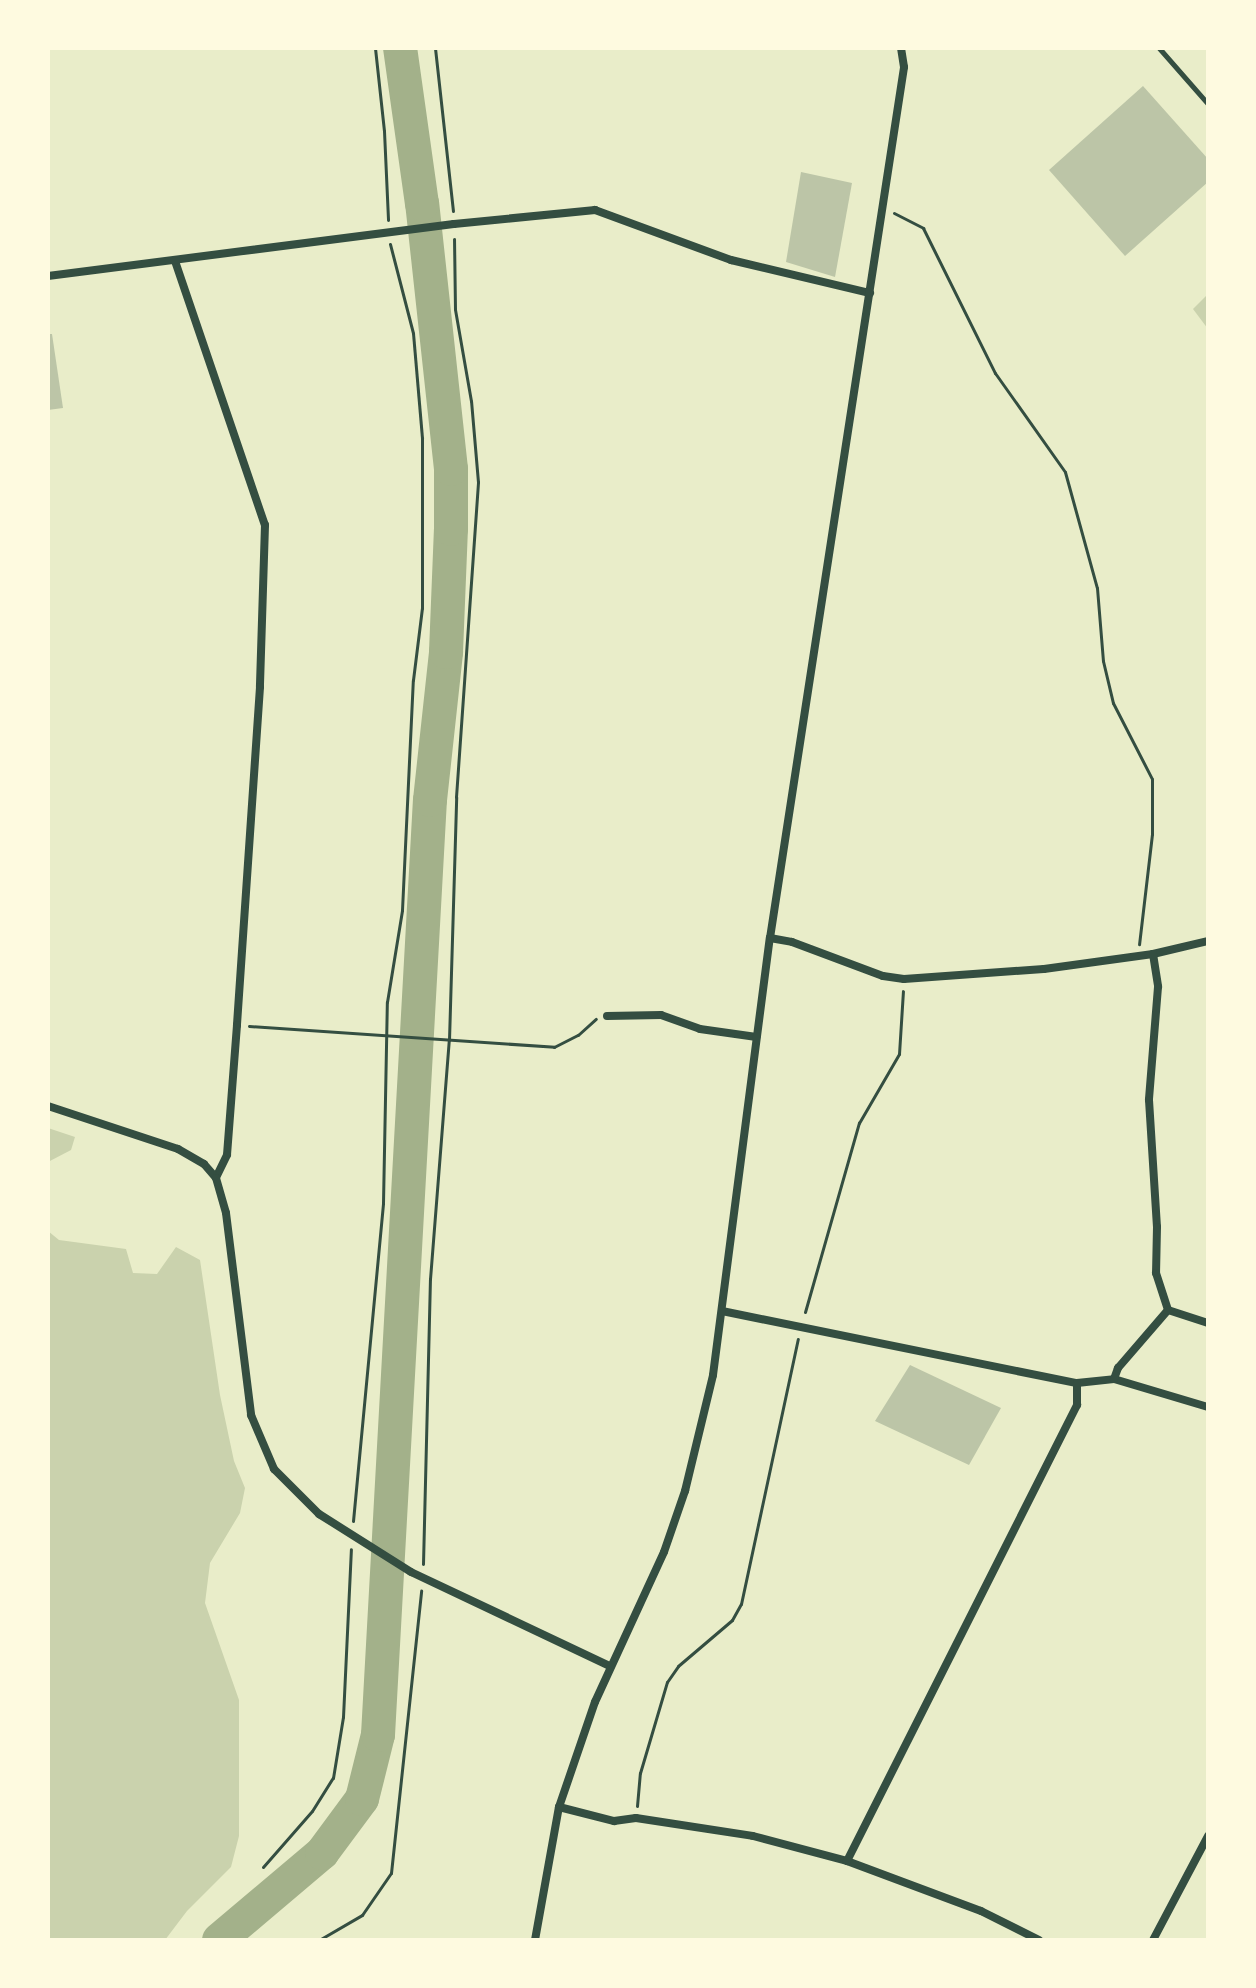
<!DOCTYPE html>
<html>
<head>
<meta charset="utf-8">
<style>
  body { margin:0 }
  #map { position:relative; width:1256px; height:1988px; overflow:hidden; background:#e9edc9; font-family:"Titillium Web",sans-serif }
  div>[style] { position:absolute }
  .green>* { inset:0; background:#cad2ad }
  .river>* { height:34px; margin:-17px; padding:0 17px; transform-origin:17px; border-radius:17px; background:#a3b18a }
  .building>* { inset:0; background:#bcc5a7 }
  .path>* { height:3px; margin:-1.5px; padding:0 1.5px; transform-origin:1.5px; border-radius:1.5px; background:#344e41 }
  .service>* { height:5px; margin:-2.5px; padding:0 2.5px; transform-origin:2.5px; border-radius:2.5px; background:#344e41 }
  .minor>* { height:8px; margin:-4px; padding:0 4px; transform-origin:4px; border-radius:4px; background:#344e41 }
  span { translate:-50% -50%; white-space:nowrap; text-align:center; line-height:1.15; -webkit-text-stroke:8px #fefae0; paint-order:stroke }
  .frame { position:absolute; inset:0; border:50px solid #fefae0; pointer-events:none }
</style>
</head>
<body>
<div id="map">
  <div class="green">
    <div style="clip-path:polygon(1208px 294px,1208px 329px,1193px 309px)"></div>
    <div style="clip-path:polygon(48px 1128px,75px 1137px,71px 1150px,48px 1162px)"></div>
    <div style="clip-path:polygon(48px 1231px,59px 1240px,126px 1249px,133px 1273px,157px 1274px,176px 1247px,200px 1260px,220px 1395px,234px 1461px,245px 1488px,240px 1513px,210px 1563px,205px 1603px,239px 1700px,239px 1836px,231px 1867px,187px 1911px,165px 1940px,48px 1940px)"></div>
  </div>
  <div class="river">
    <div style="left:219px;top:1940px;width:135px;rotate:-40.2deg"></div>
    <div style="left:322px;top:1853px;width:67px;rotate:-53.5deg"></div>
    <div style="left:362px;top:1799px;width:66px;rotate:-76deg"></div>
    <div style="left:378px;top:1735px;width:936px;rotate:-86.82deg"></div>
    <div style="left:430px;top:800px;width:149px;rotate:-83.8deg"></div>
    <div style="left:446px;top:652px;width:123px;rotate:-87.7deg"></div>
    <div style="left:451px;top:529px;width:60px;rotate:-90deg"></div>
    <div style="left:451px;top:469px;width:267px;rotate:-96.2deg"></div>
    <div style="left:422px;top:204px;width:158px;rotate:-98deg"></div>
  </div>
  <div class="building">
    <div style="clip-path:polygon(1143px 86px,1208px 159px,1208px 182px,1125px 256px,1049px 170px)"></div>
    <div style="clip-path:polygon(801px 172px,852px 183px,835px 277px,786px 262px)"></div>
    <div style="clip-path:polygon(48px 334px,52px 334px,63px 408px,48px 410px)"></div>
    <div style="clip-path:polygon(910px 1365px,1001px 1408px,969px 1465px,875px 1421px)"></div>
  </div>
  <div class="path">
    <div style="left:375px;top:48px;width:83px;rotate:83.8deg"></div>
    <div style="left:384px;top:131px;width:89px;rotate:87.4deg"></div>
    <div style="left:435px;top:48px;width:164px;rotate:83.7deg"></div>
    <div style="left:894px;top:213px;width:33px;rotate:27deg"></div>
    <div style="left:923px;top:228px;width:162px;rotate:63.6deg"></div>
    <div style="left:995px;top:373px;width:121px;rotate:54.7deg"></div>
    <div style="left:1065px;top:472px;width:120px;rotate:74.6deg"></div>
    <div style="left:1097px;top:588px;width:73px;rotate:85.3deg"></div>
    <div style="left:1103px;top:661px;width:43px;rotate:76.6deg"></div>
    <div style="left:1113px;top:703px;width:85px;rotate:62.8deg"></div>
    <div style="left:1152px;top:779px;width:55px;rotate:90deg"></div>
    <div style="left:1152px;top:834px;width:111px;rotate:96.7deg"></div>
    <div style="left:249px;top:1026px;width:306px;rotate:3.9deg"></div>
    <div style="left:554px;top:1047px;width:27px;rotate:-27deg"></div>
    <div style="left:578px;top:1035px;width:24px;rotate:-42deg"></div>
    <div style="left:805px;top:1312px;width:197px;rotate:-74.1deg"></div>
    <div style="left:859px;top:1123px;width:80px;rotate:-59.9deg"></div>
    <div style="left:899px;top:1054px;width:63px;rotate:-86.4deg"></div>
    <div style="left:353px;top:1521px;width:319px;rotate:-84.6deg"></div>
    <div style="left:383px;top:1203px;width:201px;rotate:-88.9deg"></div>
    <div style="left:387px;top:1002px;width:93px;rotate:-80.7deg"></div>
    <div style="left:402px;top:910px;width:230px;rotate:-87.3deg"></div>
    <div style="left:413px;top:680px;width:73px;rotate:-82.9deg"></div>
    <div style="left:422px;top:608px;width:170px;rotate:-90deg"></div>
    <div style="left:422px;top:438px;width:105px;rotate:-94.9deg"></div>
    <div style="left:413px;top:333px;width:92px;rotate:-104.5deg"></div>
    <div style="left:423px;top:1564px;width:285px;rotate:-88.6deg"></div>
    <div style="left:430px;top:1279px;width:240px;rotate:-85.5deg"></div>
    <div style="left:449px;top:1040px;width:243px;rotate:-88.3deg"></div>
    <div style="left:456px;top:797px;width:316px;rotate:-86deg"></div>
    <div style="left:478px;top:482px;width:81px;rotate:-94.9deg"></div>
    <div style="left:471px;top:401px;width:93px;rotate:-99.9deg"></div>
    <div style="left:455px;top:309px;width:70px;rotate:-90.8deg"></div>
    <div style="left:637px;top:1806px;width:33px;rotate:-85deg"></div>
    <div style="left:640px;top:1773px;width:95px;rotate:-73.5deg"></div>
    <div style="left:667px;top:1682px;width:19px;rotate:-55deg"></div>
    <div style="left:678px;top:1666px;width:71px;rotate:-40.4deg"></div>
    <div style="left:732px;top:1620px;width:18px;rotate:-61deg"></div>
    <div style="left:741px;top:1604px;width:271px;rotate:-77.9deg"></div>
    <div style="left:263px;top:1867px;width:74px;rotate:-48.8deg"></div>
    <div style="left:312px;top:1811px;width:39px;rotate:-58deg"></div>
    <div style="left:333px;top:1778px;width:62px;rotate:-80.7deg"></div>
    <div style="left:343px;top:1717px;width:168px;rotate:-87.3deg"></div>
    <div style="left:319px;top:1940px;width:50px;rotate:-30.2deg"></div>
    <div style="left:362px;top:1915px;width:51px;rotate:-55.4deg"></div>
    <div style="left:391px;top:1873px;width:284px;rotate:-83.9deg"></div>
  </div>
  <div class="service">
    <div style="left:1159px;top:48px;width:74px;rotate:48.8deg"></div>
  </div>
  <div class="minor">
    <div style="left:175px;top:261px;width:279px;rotate:71.2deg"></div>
    <div style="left:265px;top:525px;width:162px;rotate:91.8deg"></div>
    <div style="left:260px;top:687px;width:339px;rotate:93.9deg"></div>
    <div style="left:237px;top:1025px;width:130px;rotate:94.4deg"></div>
    <div style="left:227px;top:1155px;width:25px;rotate:116deg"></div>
    <div style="left:48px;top:276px;width:409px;rotate:-7.3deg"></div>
    <div style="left:454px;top:224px;width:142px;rotate:-5.7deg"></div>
    <div style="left:595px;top:210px;width:145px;rotate:20.2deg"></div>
    <div style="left:731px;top:260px;width:143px;rotate:13.4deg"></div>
    <div style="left:770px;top:938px;width:22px;rotate:10deg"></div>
    <div style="left:792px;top:942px;width:97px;rotate:20.5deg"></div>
    <div style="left:883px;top:976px;width:21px;rotate:8deg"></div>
    <div style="left:904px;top:979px;width:140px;rotate:-4.1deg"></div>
    <div style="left:1044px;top:969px;width:110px;rotate:-7.8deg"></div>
    <div style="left:1153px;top:954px;width:57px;rotate:-13.3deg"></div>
    <div style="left:1153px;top:954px;width:33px;rotate:81deg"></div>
    <div style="left:1158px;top:987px;width:113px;rotate:94.6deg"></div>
    <div style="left:1149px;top:1100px;width:127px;rotate:86.4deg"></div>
    <div style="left:1157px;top:1227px;width:46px;rotate:91.2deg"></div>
    <div style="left:1156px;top:1273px;width:39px;rotate:72deg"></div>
    <div style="left:607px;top:1016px;width:54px;rotate:-1.1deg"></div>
    <div style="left:661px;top:1015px;width:41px;rotate:19.7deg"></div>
    <div style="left:700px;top:1029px;width:57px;rotate:8.1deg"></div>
    <div style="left:48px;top:1106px;width:137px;rotate:18.3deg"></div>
    <div style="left:178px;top:1149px;width:30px;rotate:30deg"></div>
    <div style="left:204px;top:1164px;width:18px;rotate:49deg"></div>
    <div style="left:216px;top:1178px;width:36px;rotate:74deg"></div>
    <div style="left:226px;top:1213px;width:204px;rotate:82.9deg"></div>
    <div style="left:251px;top:1415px;width:59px;rotate:66.9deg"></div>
    <div style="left:274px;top:1469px;width:64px;rotate:45deg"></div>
    <div style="left:319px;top:1514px;width:109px;rotate:32.2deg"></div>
    <div style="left:411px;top:1572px;width:220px;rotate:25.3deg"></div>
    <div style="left:722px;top:1311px;width:362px;rotate:11.5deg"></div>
    <div style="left:1077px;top:1383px;width:37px;rotate:-6deg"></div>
    <div style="left:1114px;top:1379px;width:98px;rotate:16.6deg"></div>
    <div style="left:1114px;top:1379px;width:12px;rotate:-70deg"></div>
    <div style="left:1118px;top:1368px;width:77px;rotate:-49.2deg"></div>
    <div style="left:1168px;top:1310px;width:42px;rotate:18deg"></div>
    <div style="left:559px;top:1807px;width:57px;rotate:14.3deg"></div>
    <div style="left:614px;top:1821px;width:22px;rotate:-8deg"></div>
    <div style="left:636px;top:1818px;width:118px;rotate:8.7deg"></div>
    <div style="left:753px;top:1836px;width:97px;rotate:14.9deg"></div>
    <div style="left:847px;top:1861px;width:143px;rotate:20.5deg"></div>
    <div style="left:981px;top:1911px;width:65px;rotate:26.6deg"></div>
    <div style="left:847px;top:1861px;width:511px;rotate:-63.23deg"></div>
    <div style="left:1077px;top:1405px;width:22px;rotate:-90deg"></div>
    <div style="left:535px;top:1940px;width:135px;rotate:-79.8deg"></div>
    <div style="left:559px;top:1807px;width:111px;rotate:-71.1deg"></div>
    <div style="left:595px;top:1702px;width:165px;rotate:-65.3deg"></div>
    <div style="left:664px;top:1552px;width:65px;rotate:-71deg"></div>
    <div style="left:685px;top:1491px;width:119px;rotate:-76.4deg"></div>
    <div style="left:713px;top:1375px;width:441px;rotate:-82.6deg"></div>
    <div style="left:770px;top:938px;width:881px;rotate:-81.25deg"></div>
    <div style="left:904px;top:67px;width:19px;rotate:-99deg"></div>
    <div style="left:1153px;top:1940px;width:118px;rotate:-62.1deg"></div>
  </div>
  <div class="frame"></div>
</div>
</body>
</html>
